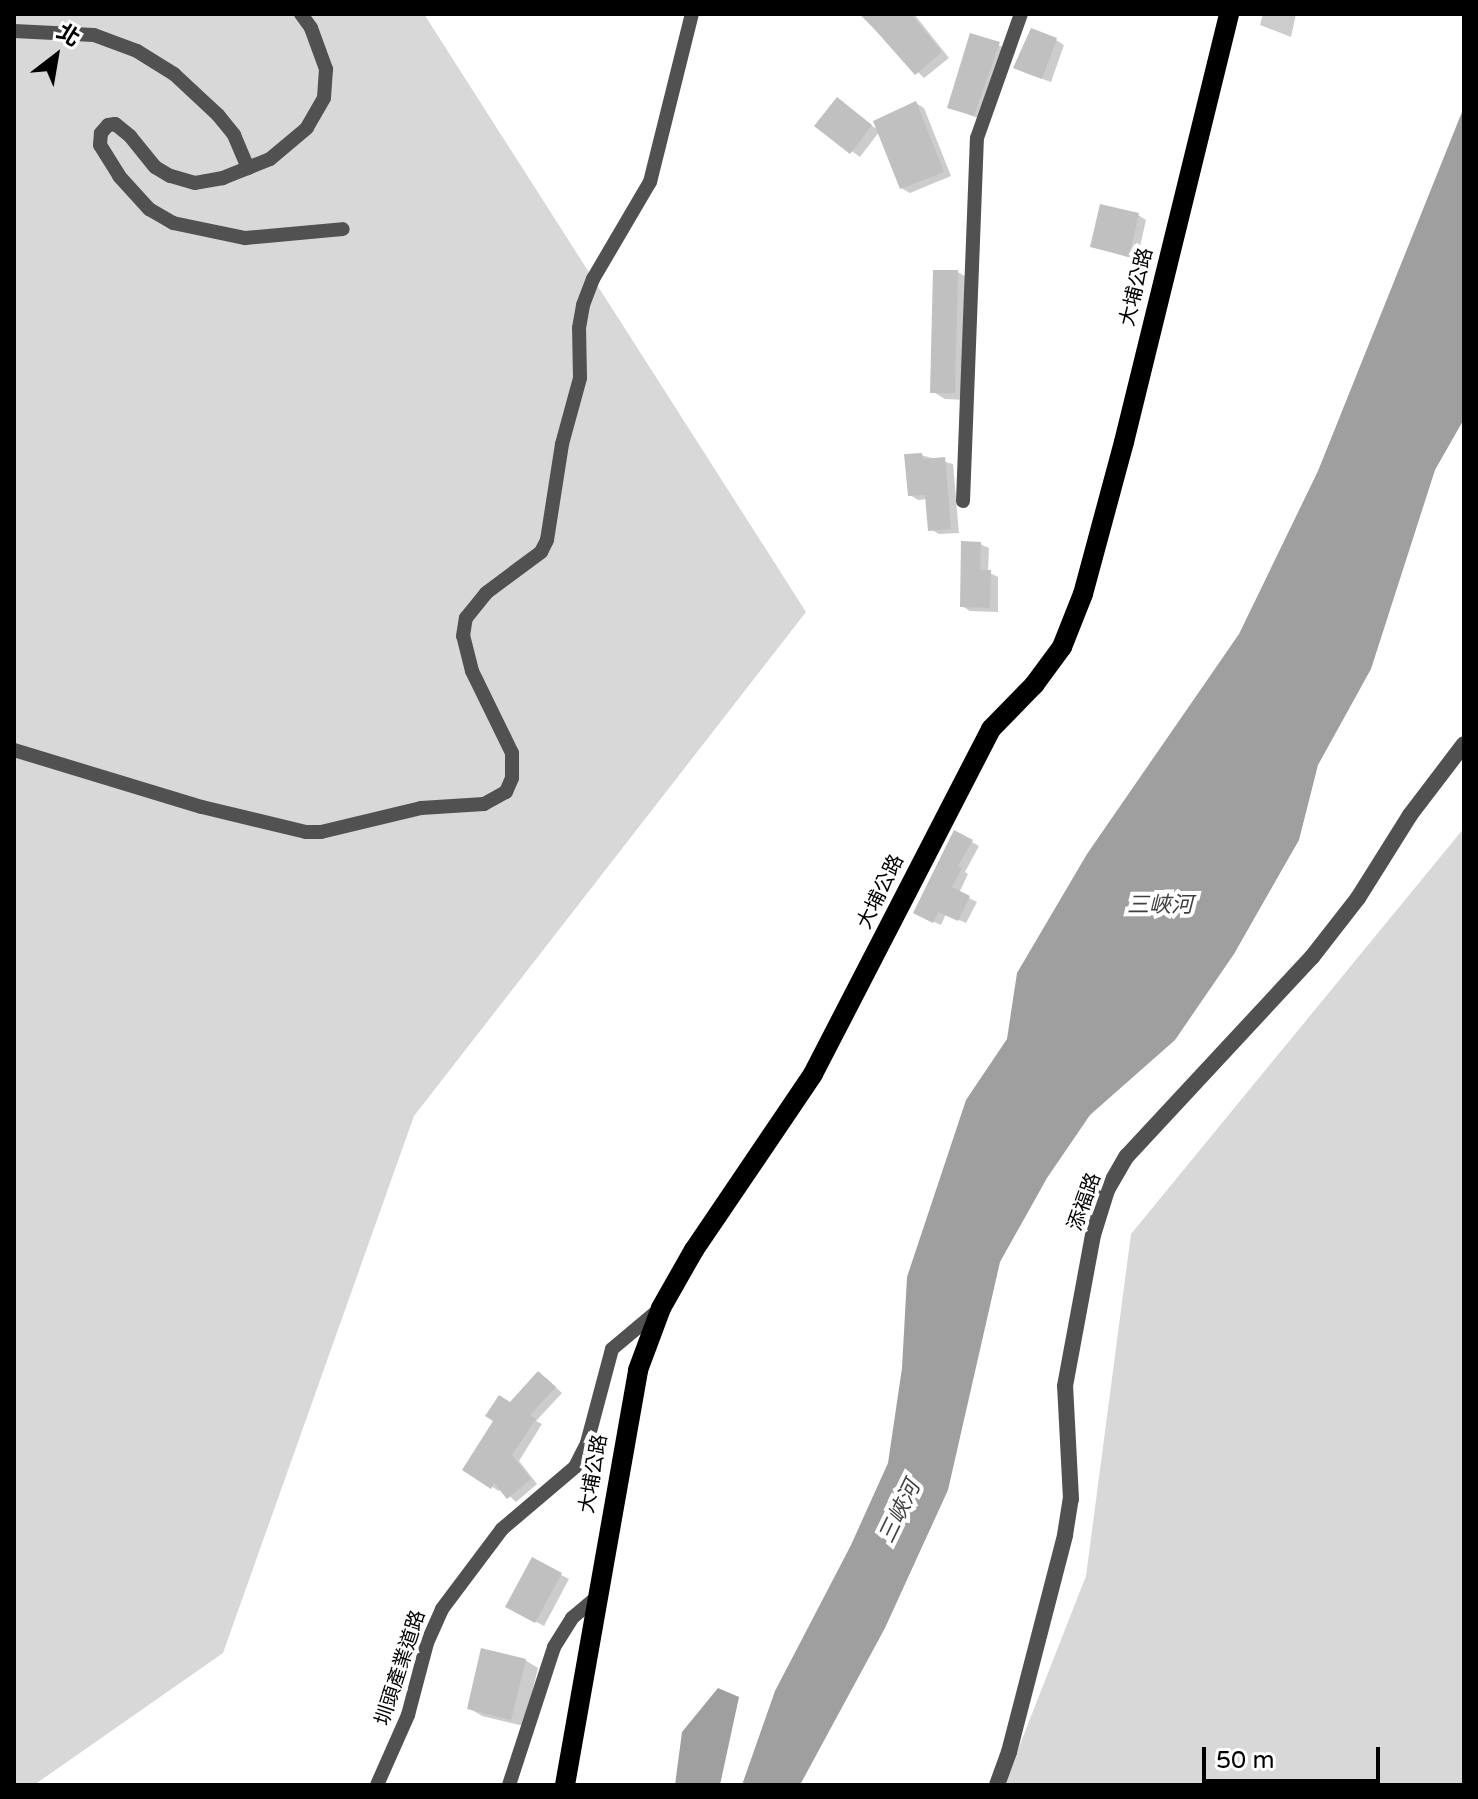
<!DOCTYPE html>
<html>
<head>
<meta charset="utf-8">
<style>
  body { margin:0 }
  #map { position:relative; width:1478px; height:1799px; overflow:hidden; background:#fff; font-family:"Varela Round","Noto Sans TC",sans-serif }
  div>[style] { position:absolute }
  .green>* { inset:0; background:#d8d8d8 }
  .water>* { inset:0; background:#9f9f9f }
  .shadow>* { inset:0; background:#0003 }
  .building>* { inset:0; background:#c0c0c0 }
  .service>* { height:14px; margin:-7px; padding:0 7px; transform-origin:7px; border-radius:7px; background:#515151 }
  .tertiary>* { height:16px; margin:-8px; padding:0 8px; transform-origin:8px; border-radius:8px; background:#515151 }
  .primary>* { height:20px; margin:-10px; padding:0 10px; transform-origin:10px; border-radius:10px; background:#000 }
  span { translate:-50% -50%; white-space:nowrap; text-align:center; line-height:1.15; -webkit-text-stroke:8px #fff; paint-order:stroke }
  .street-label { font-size:20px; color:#000 }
  .water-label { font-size:22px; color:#404040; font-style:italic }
  .frame { position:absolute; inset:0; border:16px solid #000; pointer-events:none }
  .north { position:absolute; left:16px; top:16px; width:80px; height:80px; -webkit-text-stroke:6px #fff; paint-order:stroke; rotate:31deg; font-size:22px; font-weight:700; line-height:32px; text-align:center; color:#000 }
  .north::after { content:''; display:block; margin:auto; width:28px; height:36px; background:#000; clip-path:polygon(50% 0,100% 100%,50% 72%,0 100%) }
  .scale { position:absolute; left:1202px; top:1747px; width:178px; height:36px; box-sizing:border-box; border:4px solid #000; border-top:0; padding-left:10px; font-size:24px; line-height:28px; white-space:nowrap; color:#000; -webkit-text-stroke:6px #fff; paint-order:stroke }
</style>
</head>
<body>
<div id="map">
  <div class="green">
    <div style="clip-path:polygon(14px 14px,424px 14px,806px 612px,414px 1116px,223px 1653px,34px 1785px,14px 1785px)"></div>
    <div style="clip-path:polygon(1464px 828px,1464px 1785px,1004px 1785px,1086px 1576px,1131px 1234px)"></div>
  </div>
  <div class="water">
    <div style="clip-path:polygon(1464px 107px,1464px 419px,1435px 470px,1371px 669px,1318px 765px,1299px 840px,1234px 954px,1175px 1040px,1090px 1115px,1047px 1178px,1000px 1262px,948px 1490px,885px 1628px,800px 1785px,742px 1785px,775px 1691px,851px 1545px,888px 1463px,902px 1368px,907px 1277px,966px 1100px,1007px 1039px,1017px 973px,1087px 854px,1239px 634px,1318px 471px)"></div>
    <div style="clip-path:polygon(718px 1688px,739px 1697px,720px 1785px,675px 1785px,682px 1732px)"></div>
  </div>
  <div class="shadow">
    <div style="clip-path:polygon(859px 14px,914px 14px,949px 58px,924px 78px)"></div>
    <div style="clip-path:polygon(1263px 14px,1296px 14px,1291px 37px,1260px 25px)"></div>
    <div style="clip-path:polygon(972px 35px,1008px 49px,983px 120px,949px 107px)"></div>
    <div style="clip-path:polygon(1056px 40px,1064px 45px,1051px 82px,1023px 72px)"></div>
    <div style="clip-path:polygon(916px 103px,924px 108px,951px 176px,910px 193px,901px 188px,879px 132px,860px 157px,817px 126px,845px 105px,879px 131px)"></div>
    <div style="clip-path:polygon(1138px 215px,1146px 220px,1137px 260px,1092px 246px)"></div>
    <div style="clip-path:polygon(958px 272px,971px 280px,967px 400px,945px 399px,932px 391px)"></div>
    <div style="clip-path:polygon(921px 455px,953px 464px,959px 533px,939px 534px,930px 529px,928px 499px,918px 500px,910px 495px)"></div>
    <div style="clip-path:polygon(980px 544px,989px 548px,988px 572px,998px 577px,998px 612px,970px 611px,962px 606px)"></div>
    <div style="clip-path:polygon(955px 832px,979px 846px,965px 872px,968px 874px,959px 893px,977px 902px,966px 923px,946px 914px,941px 925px,923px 917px)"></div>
    <div style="clip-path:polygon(546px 1378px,562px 1393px,536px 1421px,542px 1424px,519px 1461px,537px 1484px,516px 1502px,501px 1488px,499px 1491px,464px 1470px,510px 1405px)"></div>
    <div style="clip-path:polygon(532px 1560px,569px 1579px,544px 1626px,508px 1607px)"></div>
    <div style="clip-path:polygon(525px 1660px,538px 1668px,524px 1726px,482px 1716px,469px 1708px)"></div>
  </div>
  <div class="building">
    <div style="clip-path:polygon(861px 14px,911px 14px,942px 52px,915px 75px)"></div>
    <div style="clip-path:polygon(1031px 28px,1057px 38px,1042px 79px,1013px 68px)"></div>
    <div style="clip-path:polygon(970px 33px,1000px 42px,974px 116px,947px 108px)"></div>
    <div style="clip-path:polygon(837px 97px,872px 125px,850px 154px,814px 126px)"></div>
    <div style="clip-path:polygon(916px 101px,944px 172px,900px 189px,873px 121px)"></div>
    <div style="clip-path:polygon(1100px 204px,1139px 213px,1129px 257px,1090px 247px)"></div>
    <div style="clip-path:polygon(933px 270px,958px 270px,955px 393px,930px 393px)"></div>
    <div style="clip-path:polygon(922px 453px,923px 459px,945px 457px,951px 529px,928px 531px,925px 495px,908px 496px,904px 454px)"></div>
    <div style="clip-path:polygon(961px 541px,981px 542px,980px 570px,991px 570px,990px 608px,960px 607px)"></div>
    <div style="clip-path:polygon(954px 830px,973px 840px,958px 866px,962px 868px,952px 887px,970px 896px,958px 921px,938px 912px,933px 923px,913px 913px)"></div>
    <div style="clip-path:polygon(538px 1371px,556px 1387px,530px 1415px,536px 1419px,512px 1455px,531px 1479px,507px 1499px,494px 1483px,491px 1489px,462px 1470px,493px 1421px,485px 1416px,499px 1395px,510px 1402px)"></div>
    <div style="clip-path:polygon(532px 1557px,562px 1573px,535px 1623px,505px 1607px)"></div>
    <div style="clip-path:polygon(481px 1648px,526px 1659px,511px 1720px,467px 1709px)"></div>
  </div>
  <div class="service">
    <div style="left:301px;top:14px;width:17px;rotate:54deg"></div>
    <div style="left:311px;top:28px;width:44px;rotate:69.9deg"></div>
    <div style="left:326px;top:69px;width:29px;rotate:94deg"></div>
    <div style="left:324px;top:98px;width:34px;rotate:120deg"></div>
    <div style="left:307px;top:128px;width:48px;rotate:140deg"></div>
    <div style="left:270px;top:159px;width:51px;rotate:158deg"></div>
    <div style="left:223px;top:178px;width:28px;rotate:170deg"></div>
    <div style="left:195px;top:183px;width:26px;rotate:-164deg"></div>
    <div style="left:170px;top:176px;width:17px;rotate:-149deg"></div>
    <div style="left:155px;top:167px;width:40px;rotate:-129deg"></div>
    <div style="left:130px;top:136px;width:19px;rotate:-141deg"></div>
    <div style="left:115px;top:124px;width:7px;rotate:172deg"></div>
    <div style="left:108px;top:125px;width:11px;rotate:131deg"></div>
    <div style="left:101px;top:133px;width:12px;rotate:95deg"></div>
    <div style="left:100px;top:145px;width:36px;rotate:58deg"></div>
    <div style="left:119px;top:176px;width:45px;rotate:47.7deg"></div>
    <div style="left:149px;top:209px;width:28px;rotate:30deg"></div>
    <div style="left:173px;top:223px;width:74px;rotate:11.8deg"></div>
    <div style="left:245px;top:238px;width:98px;rotate:-5.2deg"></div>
    <div style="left:14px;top:31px;width:80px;rotate:2.9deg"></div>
    <div style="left:94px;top:35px;width:46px;rotate:20.4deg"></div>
    <div style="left:137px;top:51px;width:44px;rotate:31.9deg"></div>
    <div style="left:174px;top:74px;width:60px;rotate:43deg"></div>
    <div style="left:218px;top:115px;width:26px;rotate:51deg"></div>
    <div style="left:234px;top:135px;width:36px;rotate:67deg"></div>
    <div style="left:963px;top:501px;width:363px;rotate:-87.8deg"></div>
    <div style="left:977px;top:138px;width:132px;rotate:-70.5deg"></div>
    <div style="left:14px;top:750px;width:196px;rotate:16.9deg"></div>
    <div style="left:202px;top:807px;width:107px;rotate:13.5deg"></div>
    <div style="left:306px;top:832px;width:15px"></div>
    <div style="left:321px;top:832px;width:103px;rotate:-13.5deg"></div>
    <div style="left:421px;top:808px;width:63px;rotate:-3.6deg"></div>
    <div style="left:484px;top:804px;width:25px;rotate:-29deg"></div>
    <div style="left:506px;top:792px;width:15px;rotate:-67deg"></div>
    <div style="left:512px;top:778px;width:25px;rotate:-90deg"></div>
    <div style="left:512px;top:753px;width:91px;rotate:-116deg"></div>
    <div style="left:472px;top:671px;width:36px;rotate:-104deg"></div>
    <div style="left:463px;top:636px;width:18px;rotate:-81deg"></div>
    <div style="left:466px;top:618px;width:32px;rotate:-51deg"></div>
    <div style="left:486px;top:593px;width:69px;rotate:-36.7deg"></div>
    <div style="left:541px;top:552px;width:13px;rotate:-63deg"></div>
    <div style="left:547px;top:540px;width:97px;rotate:-81.1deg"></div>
    <div style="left:562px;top:444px;width:68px;rotate:-74.7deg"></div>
    <div style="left:580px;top:378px;width:50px;rotate:-91.1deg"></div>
    <div style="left:579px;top:328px;width:23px;rotate:-80deg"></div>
    <div style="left:583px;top:305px;width:28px;rotate:-69deg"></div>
    <div style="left:593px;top:279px;width:113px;rotate:-59.6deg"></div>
    <div style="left:650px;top:182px;width:173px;rotate:-76deg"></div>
    <div style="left:377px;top:1785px;width:77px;rotate:-66.1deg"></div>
    <div style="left:408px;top:1715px;width:74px;rotate:-75.2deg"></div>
    <div style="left:427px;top:1643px;width:37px;rotate:-66deg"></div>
    <div style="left:442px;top:1609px;width:100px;rotate:-53.1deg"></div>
    <div style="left:502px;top:1529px;width:96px;rotate:-40.3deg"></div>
    <div style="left:575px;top:1467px;width:27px;rotate:-63deg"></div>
    <div style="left:587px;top:1443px;width:97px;rotate:-75.1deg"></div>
    <div style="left:612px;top:1349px;width:64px;rotate:-39.9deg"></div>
    <div style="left:509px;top:1785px;width:145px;rotate:-71.9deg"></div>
    <div style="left:554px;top:1647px;width:34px;rotate:-58deg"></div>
    <div style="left:572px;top:1618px;width:31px;rotate:-40deg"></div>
  </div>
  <div class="tertiary">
    <div style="left:997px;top:1785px;width:35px;rotate:-70deg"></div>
    <div style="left:1009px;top:1752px;width:224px;rotate:-75.5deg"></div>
    <div style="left:1065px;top:1535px;width:36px;rotate:-81deg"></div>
    <div style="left:1071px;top:1499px;width:113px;rotate:-93deg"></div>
    <div style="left:1065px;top:1386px;width:154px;rotate:-79.5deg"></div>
    <div style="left:1093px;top:1235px;width:47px;rotate:-72.7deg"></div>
    <div style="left:1107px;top:1190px;width:39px;rotate:-60deg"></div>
    <div style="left:1127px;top:1156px;width:272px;rotate:-47.1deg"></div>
    <div style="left:1312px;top:957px;width:75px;rotate:-52.1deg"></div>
    <div style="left:1358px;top:898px;width:98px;rotate:-57.9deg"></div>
    <div style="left:1410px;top:815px;width:89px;rotate:-52.7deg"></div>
  </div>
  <div class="primary">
    <div style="left:565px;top:1785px;width:421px;rotate:-80deg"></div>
    <div style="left:638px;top:1370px;width:66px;rotate:-69.6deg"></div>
    <div style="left:661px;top:1308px;width:67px;rotate:-60.4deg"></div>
    <div style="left:694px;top:1250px;width:212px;rotate:-55.9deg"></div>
    <div style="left:813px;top:1074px;width:388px;rotate:-62.7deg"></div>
    <div style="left:991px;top:729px;width:62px;rotate:-45.7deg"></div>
    <div style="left:1034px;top:685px;width:47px;rotate:-53.6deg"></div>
    <div style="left:1062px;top:647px;width:57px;rotate:-68.4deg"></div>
    <div style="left:1083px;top:594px;width:157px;rotate:-74.9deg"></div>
    <div style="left:1124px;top:442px;width:441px;rotate:-76.2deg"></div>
  </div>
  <div class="street-label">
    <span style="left:1137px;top:287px;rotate:-76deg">大埔公路</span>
    <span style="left:881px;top:892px;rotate:-64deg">大埔公路</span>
    <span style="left:1085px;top:1202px;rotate:-70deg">添福路</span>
    <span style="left:594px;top:1474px;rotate:-80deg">大埔公路</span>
    <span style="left:401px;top:1668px;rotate:-72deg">圳頭產業道路</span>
  </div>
  <div class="water-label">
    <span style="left:1160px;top:906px">三峽河</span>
    <span style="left:900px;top:1512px;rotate:-64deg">三峽河</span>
  </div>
  <div class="frame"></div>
  <div class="north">北</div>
  <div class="scale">50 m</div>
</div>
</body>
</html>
